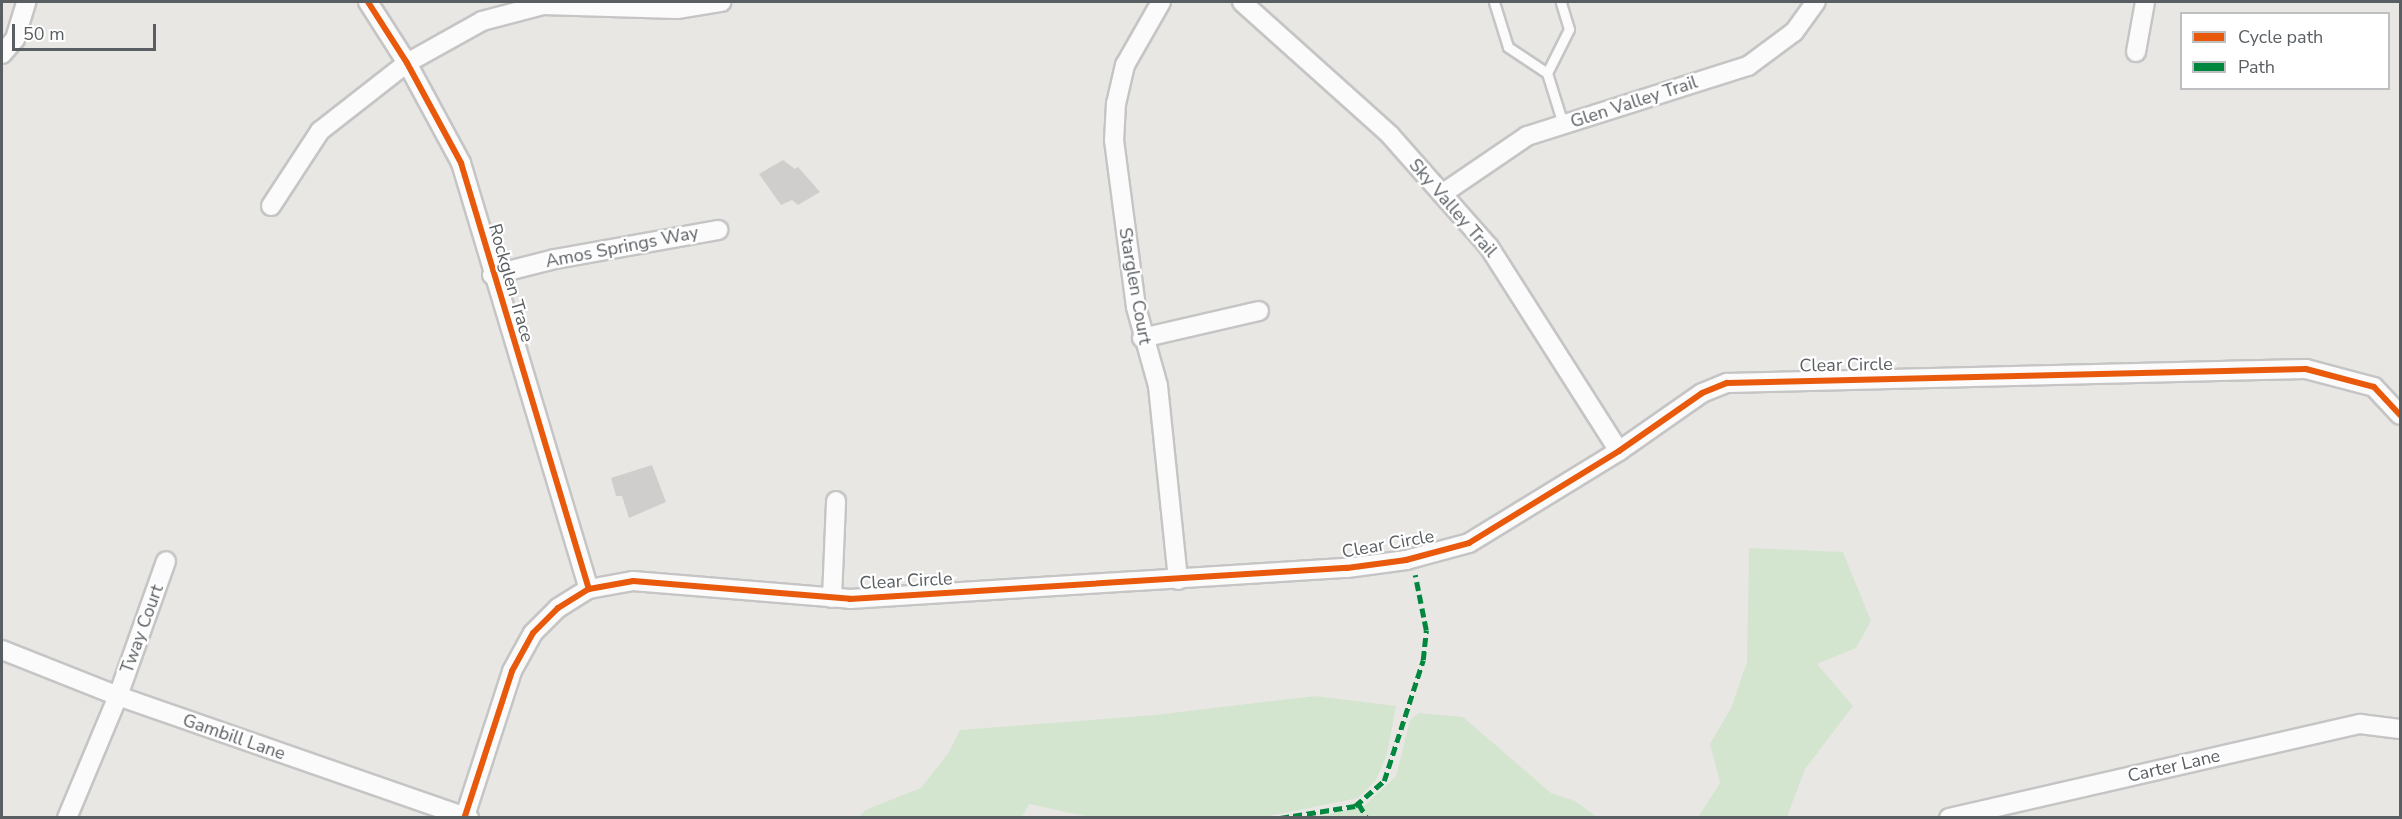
<!DOCTYPE html>
<html>
<head>
<meta charset="utf-8">
<style>
  body { margin:0 }
  #map { position:relative; width:2402px; height:819px; overflow:hidden; background:#e9e7e4; font-family:"Nunito Sans",sans-serif }
  div>[style] { position:absolute }
  .green>* { inset:0; background:#d4e5cf }
  .building>* { inset:0; background:#d0cecd }
  .roads { filter:drop-shadow(2px 0 #c5c5c5) drop-shadow(-2px 0 #c5c5c5) drop-shadow(0 2px #c5c5c5) drop-shadow(0 -2px #c5c5c5) }
  .service>* { height:9px; margin:-4.5px; padding:0 4.5px; transform-origin:4.5px; border-radius:4.5px; background:#fcfbfb }
  .minor>* { height:18px; margin:-9px; padding:0 9px; transform-origin:9px; border-radius:9px; background:#fcfbfb }
  .quiet>* { height:4.5px; margin-top:-2.25px; transform-origin:0; background:repeating-linear-gradient(90deg,#00873e 0 9px,transparent 0 13.5px) }
  .cycleway>* { height:6px; margin:-3px; padding:0 3px; transform-origin:3px; border-radius:3px; background:#e8590c }
  span { translate:-50% -50%; white-space:nowrap; text-align:center; line-height:1.15; -webkit-text-stroke:4.5px #fff; paint-order:stroke }
  .street-label { font-size:18px; color:#595e62 }
  .frame { position:absolute; inset:0; border:3px solid #595e62; pointer-events:none }
  .legend { position:absolute; left:2180px; top:12px; width:210px; height:78px; box-sizing:border-box; background:#fff; border:2px solid #bdbfc0; margin:0; padding:8px 10px; list-style:none; font-size:18px; color:#595e62 }
  .legend li { display:flex; align-items:center; gap:12px; height:30px }
  .legend b { width:30px; border:2px solid #bdbfc0 }
  .scale { position:absolute; left:12px; top:24px; width:144px; height:27px; box-sizing:border-box; border:3px solid #595e62; border-top:0; padding-left:8px; font-size:18px; line-height:21px; white-space:nowrap; color:#595e62; -webkit-text-stroke:4px #fff; paint-order:stroke }
</style>
</head>
<body>
<div id="map">
  <div class="green">
    <div style="clip-path:polygon(1749px 548px,1843px 552px,1871px 621px,1856px 648px,1817px 664px,1853px 706px,1805px 769px,1787px 817px,1698px 817px,1720px 783px,1710px 744px,1731px 708px,1747px 662px)"></div>
    <div style="clip-path:polygon(1315px 696px,1396px 706px,1387px 754px,1376px 780px,1358px 798px,1259px 818px,1089px 817px,1029px 804px,1022px 817px,859px 817px,865px 810px,921px 788px,949px 752px,960px 730px,1155px 715px)"></div>
    <div style="clip-path:polygon(1419px 713px,1463px 717px,1551px 793px,1575px 801px,1597px 817px,1316px 817px,1364px 806px,1396px 776px,1410px 720px)"></div>
  </div>
  <div class="building">
    <div style="clip-path:polygon(783px 160px,795px 169px,798px 167px,820px 192px,798px 205px,792px 200px,781px 205px,759px 174px)"></div>
    <div style="clip-path:polygon(652px 465px,666px 502px,629px 518px,622px 496px,616px 496px,611px 478px)"></div>
  </div>
  <div class="roads">
    <div class="service">
      <div style="left:1494px;top:2px;width:47px;rotate:72.7deg"></div>
      <div style="left:1508px;top:47px;width:47px;rotate:33.7deg"></div>
      <div style="left:1547px;top:73px;width:53px;rotate:72.6deg"></div>
      <div style="left:1547px;top:73px;width:49px;rotate:-63.4deg"></div>
      <div style="left:1569px;top:29px;width:28px;rotate:-107deg"></div>
    </div>
    <div class="minor">
      <div style="left:368px;top:2px;width:72px;rotate:57.4deg"></div>
      <div style="left:407px;top:63px;width:114px;rotate:61.6deg"></div>
      <div style="left:461px;top:163px;width:445px;rotate:73.3deg"></div>
      <div style="left:1161px;top:2px;width:73px;rotate:119.7deg"></div>
      <div style="left:1125px;top:65px;width:39px;rotate:103deg"></div>
      <div style="left:1116px;top:103px;width:37px;rotate:93deg"></div>
      <div style="left:1114px;top:140px;width:168px;rotate:82.5deg"></div>
      <div style="left:1136px;top:307px;width:82px;rotate:74.4deg"></div>
      <div style="left:1158px;top:386px;width:195px;rotate:84.1deg"></div>
      <div style="left:1242px;top:2px;width:199px;rotate:41.9deg"></div>
      <div style="left:1390px;top:135px;width:149px;rotate:48.5deg"></div>
      <div style="left:1489px;top:247px;width:242px;rotate:57.5deg"></div>
      <div style="left:2136px;top:52px;width:51px;rotate:-79.8deg"></div>
      <div style="left:2px;top:54px;width:20px;rotate:-49deg"></div>
      <div style="left:15px;top:39px;width:39px;rotate:-73deg"></div>
      <div style="left:1442px;top:194px;width:103px;rotate:-34.3deg"></div>
      <div style="left:1527px;top:136px;width:232px;rotate:-17.6deg"></div>
      <div style="left:1748px;top:66px;width:57px;rotate:-36.5deg"></div>
      <div style="left:1794px;top:32px;width:37px;rotate:-54deg"></div>
      <div style="left:271px;top:206px;width:90px;rotate:-56.8deg"></div>
      <div style="left:320px;top:131px;width:110px;rotate:-38deg"></div>
      <div style="left:407px;top:63px;width:86px;rotate:-29.2deg"></div>
      <div style="left:482px;top:21px;width:63px;rotate:-14.7deg"></div>
      <div style="left:543px;top:5px;width:134px;rotate:1.7deg"></div>
      <div style="left:677px;top:9px;width:45px;rotate:-9deg"></div>
      <div style="left:492px;top:275px;width:65px;rotate:-14.3deg"></div>
      <div style="left:555px;top:259px;width:166px;rotate:-10.1deg"></div>
      <div style="left:1142px;top:338px;width:120px;rotate:-13deg"></div>
      <div style="left:832px;top:598px;width:97px;rotate:-87.6deg"></div>
      <div style="left:2px;top:650px;width:125px;rotate:21.6deg"></div>
      <div style="left:118px;top:696px;width:372px;rotate:19.2deg"></div>
      <div style="left:465px;top:816px;width:152px;rotate:-72deg"></div>
      <div style="left:512px;top:671px;width:43px;rotate:-61.1deg"></div>
      <div style="left:533px;top:633px;width:35px;rotate:-45deg"></div>
      <div style="left:558px;top:608px;width:36px;rotate:-32deg"></div>
      <div style="left:589px;top:589px;width:45px;rotate:-10.3deg"></div>
      <div style="left:633px;top:581px;width:218px;rotate:4.7deg"></div>
      <div style="left:850px;top:599px;width:498px;rotate:-3.6deg"></div>
      <div style="left:1347px;top:568px;width:60px;rotate:-7.7deg"></div>
      <div style="left:1406px;top:560px;width:65px;rotate:-15.1deg"></div>
      <div style="left:1469px;top:543px;width:176px;rotate:-31.5deg"></div>
      <div style="left:1619px;top:451px;width:101px;rotate:-34.9deg"></div>
      <div style="left:1702px;top:393px;width:27px;rotate:-22deg"></div>
      <div style="left:1727px;top:383px;width:579px;rotate:-1.39deg"></div>
      <div style="left:2306px;top:369px;width:70px;rotate:14.8deg"></div>
      <div style="left:2374px;top:387px;width:38px;rotate:47deg"></div>
      <div style="left:67px;top:818px;width:132px;rotate:-67.3deg"></div>
      <div style="left:118px;top:696px;width:143px;rotate:-70.4deg"></div>
      <div style="left:1949px;top:818px;width:422px;rotate:-12.9deg"></div>
      <div style="left:2360px;top:724px;width:40px;rotate:7.1deg"></div>
    </div>
  </div>
  <div class="quiet">
    <div style="left:1359px;top:804px;width:16px;rotate:60deg"></div>
    <div style="left:1280px;top:818px;width:76px;rotate:-9.1deg"></div>
    <div style="left:1355px;top:806px;width:38px;rotate:-41deg"></div>
    <div style="left:1384px;top:781px;width:127px;rotate:-72.1deg"></div>
    <div style="left:1423px;top:660px;width:30px;rotate:-84deg"></div>
    <div style="left:1426px;top:630px;width:56px;rotate:-101.3deg"></div>
  </div>
  <div class="cycleway">
    <div style="left:368px;top:2px;width:72px;rotate:57.4deg"></div>
    <div style="left:407px;top:63px;width:114px;rotate:61.6deg"></div>
    <div style="left:461px;top:163px;width:445px;rotate:73.3deg"></div>
    <div style="left:465px;top:816px;width:152px;rotate:-72deg"></div>
    <div style="left:512px;top:671px;width:43px;rotate:-61.1deg"></div>
    <div style="left:533px;top:633px;width:35px;rotate:-45deg"></div>
    <div style="left:558px;top:608px;width:36px;rotate:-32deg"></div>
    <div style="left:589px;top:589px;width:45px;rotate:-10.3deg"></div>
    <div style="left:633px;top:581px;width:218px;rotate:4.7deg"></div>
    <div style="left:850px;top:599px;width:498px;rotate:-3.6deg"></div>
    <div style="left:1347px;top:568px;width:60px;rotate:-7.7deg"></div>
    <div style="left:1406px;top:560px;width:65px;rotate:-15.1deg"></div>
    <div style="left:1469px;top:543px;width:176px;rotate:-31.5deg"></div>
    <div style="left:1619px;top:451px;width:101px;rotate:-34.9deg"></div>
    <div style="left:1702px;top:393px;width:27px;rotate:-22deg"></div>
    <div style="left:1727px;top:383px;width:579px;rotate:-1.39deg"></div>
    <div style="left:2306px;top:369px;width:70px;rotate:14.8deg"></div>
    <div style="left:2374px;top:387px;width:38px;rotate:47deg"></div>
  </div>
  <div class="street-label">
    <span style="left:1634px;top:102px;rotate:-18deg">Glen Valley Trail</span>
    <span style="left:1453px;top:208px;rotate:49deg">Sky Valley Trail</span>
    <span style="left:622px;top:247px;rotate:-11deg">Amos Springs Way</span>
    <span style="left:511px;top:283px;rotate:74deg">Rockglen Trace</span>
    <span style="left:1135px;top:286px;rotate:80deg">Starglen Court</span>
    <span style="left:1846px;top:365px;rotate:-1deg">Clear Circle</span>
    <span style="left:1388px;top:544px;rotate:-10deg">Clear Circle</span>
    <span style="left:906px;top:581px;rotate:-3deg">Clear Circle</span>
    <span style="left:142px;top:629px;rotate:-70deg">Tway Court</span>
    <span style="left:234px;top:737px;rotate:19deg">Gambill Lane</span>
    <span style="left:2174px;top:766px;rotate:-13deg">Carter Lane</span>
  </div>
  <div class="frame"></div>
  <ul class="legend">
  <li><b style="height:8px;background:#e8590c"></b>Cycle path</li>
  <li><b style="height:8px;background:#00873e"></b>Path</li>
  </ul>
  <div class="scale">50 m</div>
</div>
</body>
</html>
